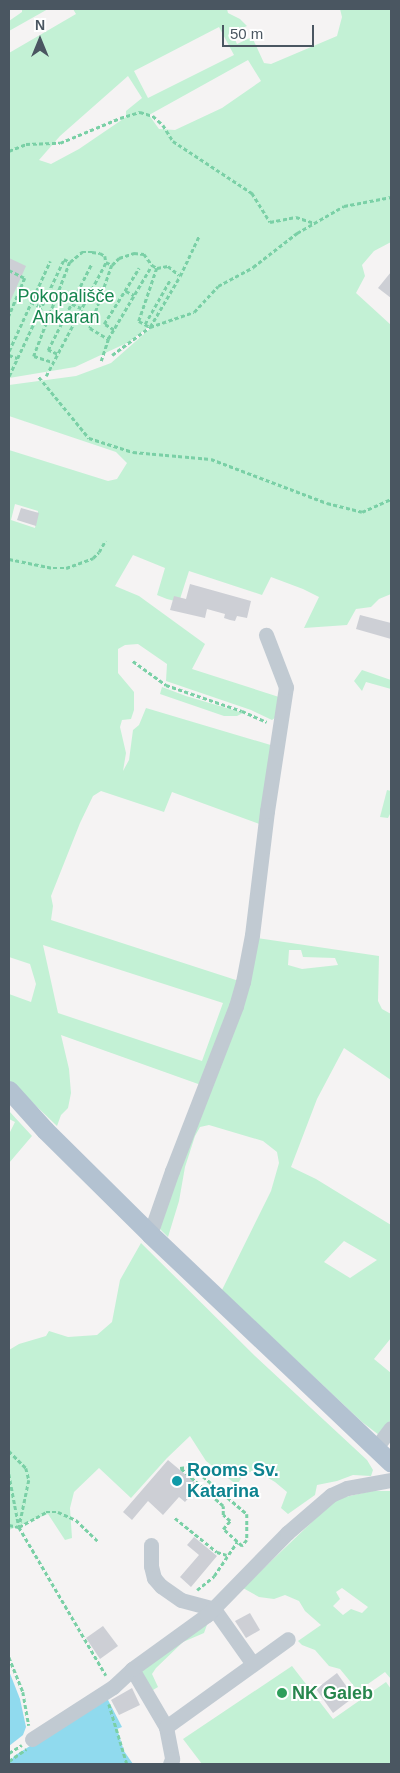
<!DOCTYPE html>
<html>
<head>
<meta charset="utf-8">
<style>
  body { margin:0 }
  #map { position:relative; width:400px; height:1773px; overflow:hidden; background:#f5f3f3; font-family:Helvetica,sans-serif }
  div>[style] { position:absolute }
  .green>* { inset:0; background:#c3f1d5 }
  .water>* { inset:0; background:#90daee }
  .building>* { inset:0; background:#cdcfd5 }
  .path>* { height:2.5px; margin-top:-1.25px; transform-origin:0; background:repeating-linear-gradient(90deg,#7ad0a6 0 4px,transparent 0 6.5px) }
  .minor>* { height:15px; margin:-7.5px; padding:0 7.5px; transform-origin:7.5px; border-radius:7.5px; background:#c1cad2 }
  .major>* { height:19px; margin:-9.5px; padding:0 9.5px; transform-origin:9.5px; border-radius:9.5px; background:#b3c2d1 }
  .dots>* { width:14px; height:14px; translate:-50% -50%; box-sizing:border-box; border:2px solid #fff; border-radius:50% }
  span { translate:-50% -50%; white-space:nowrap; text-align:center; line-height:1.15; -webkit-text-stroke:4px #fff; paint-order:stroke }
  .park-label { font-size:18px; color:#17864f }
  .culture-label { font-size:18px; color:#0d838f; font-weight:700 }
  .left { translate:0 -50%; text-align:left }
  .leisure-label { font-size:18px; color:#27864d; font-weight:700 }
  .frame { position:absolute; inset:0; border:10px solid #4a5661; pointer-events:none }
  .north { position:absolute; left:15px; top:15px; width:50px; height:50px; -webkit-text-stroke:4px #fff; paint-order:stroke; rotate:0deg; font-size:14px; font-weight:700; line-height:20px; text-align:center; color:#4a5661 }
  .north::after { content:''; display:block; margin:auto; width:18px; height:22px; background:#4a5661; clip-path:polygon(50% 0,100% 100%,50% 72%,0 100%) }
  .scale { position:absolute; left:222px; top:25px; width:92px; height:22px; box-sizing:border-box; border:2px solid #4a5661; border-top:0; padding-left:6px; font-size:15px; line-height:18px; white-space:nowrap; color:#4a5661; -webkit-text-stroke:4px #fff; paint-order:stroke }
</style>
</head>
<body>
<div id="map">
  <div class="green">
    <div style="clip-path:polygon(22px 9px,48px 9px,9px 31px,9px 21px,22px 12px)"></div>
    <div style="clip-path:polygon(evenodd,73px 9px,227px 9px,228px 13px,240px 19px,247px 26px,232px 33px,237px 44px,252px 37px,264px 63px,271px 64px,337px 36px,342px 17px,340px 9px,391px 9px,391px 242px,374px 251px,362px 265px,365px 276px,356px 293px,391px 325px,391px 594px,379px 599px,371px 607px,356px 609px,347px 625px,304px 628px,319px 597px,303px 589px,271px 577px,262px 595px,189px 571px,179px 602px,167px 599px,157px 595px,165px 568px,133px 555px,115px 586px,139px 596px,205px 644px,192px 669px,279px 697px,276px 717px,272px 720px,251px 710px,166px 681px,167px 664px,138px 644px,125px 645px,118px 649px,118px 673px,134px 692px,134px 710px,131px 719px,122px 720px,120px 727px,126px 753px,123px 771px,129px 760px,133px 730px,139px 725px,146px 708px,274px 746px,262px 825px,172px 792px,164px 812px,101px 791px,93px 796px,80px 823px,51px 896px,53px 906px,51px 920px,239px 981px,201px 1085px,61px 1035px,69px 1069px,71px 1093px,68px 1108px,61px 1115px,57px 1126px,9px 1080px,9px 994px,31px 1002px,36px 984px,30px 964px,9px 957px,9px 450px,108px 481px,117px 479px,127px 463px,116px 452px,9px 416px,9px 385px,76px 376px,111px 363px,152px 327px,152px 324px,129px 342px,75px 367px,9px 378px,9px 53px,76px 14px,73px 9px,219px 27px,234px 55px,148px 98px,134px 71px,219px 27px,73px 9px,248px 60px,261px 81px,222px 108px,175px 130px,159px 129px,149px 115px,248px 60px,73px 9px,128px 76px,142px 98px,126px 111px,126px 117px,79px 149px,51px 164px,39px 160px,60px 136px,128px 76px,73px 9px,15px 504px,38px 511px,35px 528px,11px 520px,15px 504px,73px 9px,43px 945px,223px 1003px,202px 1061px,58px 1013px,43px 945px)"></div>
    <div style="clip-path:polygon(362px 670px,391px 680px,391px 689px,366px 682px,362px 691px,354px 681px)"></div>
    <div style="clip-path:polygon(162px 687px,186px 696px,243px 713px,237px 716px,224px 716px,160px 694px)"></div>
    <div style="clip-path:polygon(387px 790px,391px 791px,391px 812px,388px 818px,380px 817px)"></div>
    <div style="clip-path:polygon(evenodd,257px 938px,379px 956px,378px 1001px,382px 1009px,391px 1014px,391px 1080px,344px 1048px,317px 1099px,291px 1167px,316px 1179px,391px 1225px,391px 1338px,374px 1359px,391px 1373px,391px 1420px,379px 1435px,362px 1422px,222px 1290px,271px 1191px,279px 1163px,277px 1152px,263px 1141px,209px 1125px,200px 1127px,195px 1136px,185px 1167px,179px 1201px,168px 1237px,158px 1227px,257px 938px,289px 950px,301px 950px,303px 957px,335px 958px,338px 965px,302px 969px,288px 965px,289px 950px,257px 938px,344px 1241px,377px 1260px,350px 1278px,324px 1262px,344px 1241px)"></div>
    <div style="clip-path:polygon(9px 1111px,32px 1136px,9px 1163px,9px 1134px,15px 1122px,9px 1119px)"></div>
    <div style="clip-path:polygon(141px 1243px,255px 1356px,367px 1460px,373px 1470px,371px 1476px,353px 1475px,337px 1481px,317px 1485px,315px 1495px,288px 1514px,281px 1508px,287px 1492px,275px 1482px,255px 1470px,243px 1475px,237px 1485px,206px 1461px,190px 1436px,167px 1458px,131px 1498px,99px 1468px,74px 1492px,70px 1508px,72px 1538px,65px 1540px,48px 1514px,9px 1530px,9px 1350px,19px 1344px,46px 1336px,49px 1331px,68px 1337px,97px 1335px,112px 1322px,120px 1280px)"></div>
    <div style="clip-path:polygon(evenodd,372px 1491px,391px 1491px,391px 1679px,385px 1672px,358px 1691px,340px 1669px,329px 1666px,315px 1650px,302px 1645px,298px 1641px,321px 1625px,305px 1611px,299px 1601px,285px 1595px,274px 1599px,259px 1597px,243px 1588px,336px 1499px,372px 1491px,342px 1588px,368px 1607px,362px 1613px,351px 1609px,343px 1615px,333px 1606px,340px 1599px,336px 1592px,342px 1588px)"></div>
    <div style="clip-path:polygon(208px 1622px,204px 1633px,183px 1642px,156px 1668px,152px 1674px,158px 1687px,153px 1690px,138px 1669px)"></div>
    <div style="clip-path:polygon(292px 1666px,333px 1719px,386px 1682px,391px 1689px,391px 1764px,202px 1764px,183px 1739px)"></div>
  </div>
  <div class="water">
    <div style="clip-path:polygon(9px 1671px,20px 1699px,26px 1727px,23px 1735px,9px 1746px)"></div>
    <div style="clip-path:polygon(107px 1698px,122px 1727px,117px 1729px,124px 1751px,133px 1764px,9px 1764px,14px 1756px)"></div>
  </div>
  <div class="building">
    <div style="clip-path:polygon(9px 258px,26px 266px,9px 304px)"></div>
    <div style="clip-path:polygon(391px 272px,391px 298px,378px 288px)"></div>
    <div style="clip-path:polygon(21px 508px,39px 513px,36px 526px,17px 520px)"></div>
    <div style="clip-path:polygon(190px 584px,251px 601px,247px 618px,237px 616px,235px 621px,230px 620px,224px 618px,225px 614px,207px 609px,205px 618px,170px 610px,174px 596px,186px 599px)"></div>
    <div style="clip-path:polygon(360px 615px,391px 623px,391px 639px,356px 629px)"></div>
    <div style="clip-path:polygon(168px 1460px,199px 1486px,185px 1502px,179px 1497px,163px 1515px,148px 1501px,132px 1520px,123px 1512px)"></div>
    <div style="clip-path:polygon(194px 1537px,217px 1556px,191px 1587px,180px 1577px,199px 1555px,187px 1545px)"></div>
    <div style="clip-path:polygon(250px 1613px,260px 1630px,246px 1638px,235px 1621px)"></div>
    <div style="clip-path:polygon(103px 1626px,118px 1646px,100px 1659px,86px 1638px)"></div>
    <div style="clip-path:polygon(337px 1673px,354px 1697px,333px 1713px,316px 1689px)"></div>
    <div style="clip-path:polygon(132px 1688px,140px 1705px,119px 1715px,111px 1700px)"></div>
  </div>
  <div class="path">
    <div style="left:9px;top:151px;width:18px;rotate:-22deg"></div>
    <div style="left:26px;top:144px;width:34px;rotate:-2deg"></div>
    <div style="left:60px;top:143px;width:65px;rotate:-22.6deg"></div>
    <div style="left:120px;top:118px;width:21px;rotate:-17deg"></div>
    <div style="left:140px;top:112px;width:14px;rotate:17deg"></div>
    <div style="left:153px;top:116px;width:13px;rotate:42deg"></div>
    <div style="left:163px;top:125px;width:19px;rotate:58deg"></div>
    <div style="left:173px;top:141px;width:95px;rotate:33.4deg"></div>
    <div style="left:252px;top:193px;width:34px;rotate:58deg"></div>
    <div style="left:270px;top:222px;width:26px;rotate:-11deg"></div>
    <div style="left:296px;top:217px;width:19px;rotate:18deg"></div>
    <div style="left:70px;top:262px;width:16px;rotate:-40deg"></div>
    <div style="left:82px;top:252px;width:10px"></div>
    <div style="left:92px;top:252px;width:8px;rotate:7deg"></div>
    <div style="left:100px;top:253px;width:6px;rotate:31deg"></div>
    <div style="left:105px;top:256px;width:6px;rotate:81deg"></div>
    <div style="left:112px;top:265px;width:10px;rotate:-45deg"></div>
    <div style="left:119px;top:258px;width:16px;rotate:-18deg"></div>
    <div style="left:134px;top:253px;width:10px;rotate:6deg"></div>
    <div style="left:144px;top:254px;width:14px;rotate:54deg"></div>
    <div style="left:157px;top:268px;width:11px;rotate:-10deg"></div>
    <div style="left:168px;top:266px;width:14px;rotate:39deg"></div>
    <div style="left:9px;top:270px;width:18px;rotate:27deg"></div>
    <div style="left:25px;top:278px;width:41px;rotate:112.8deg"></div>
    <div style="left:126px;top:291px;width:9px;rotate:27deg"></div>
    <div style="left:31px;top:302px;width:11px;rotate:27deg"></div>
    <div style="left:72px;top:304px;width:10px;rotate:24deg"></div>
    <div style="left:145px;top:324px;width:51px;rotate:-60.4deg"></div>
    <div style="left:114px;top:330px;width:12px;rotate:-149deg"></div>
    <div style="left:104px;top:324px;width:66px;rotate:-58deg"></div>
    <div style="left:9px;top:351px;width:99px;rotate:-65.5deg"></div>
    <div style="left:57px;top:354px;width:10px;rotate:-156deg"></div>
    <div style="left:48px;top:350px;width:97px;rotate:-63.2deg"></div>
    <div style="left:9px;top:355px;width:9px;rotate:21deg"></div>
    <div style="left:112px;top:355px;width:47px;rotate:-36.4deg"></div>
    <div style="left:150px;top:327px;width:46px;rotate:-18.8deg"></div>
    <div style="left:194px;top:312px;width:35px;rotate:-47deg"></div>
    <div style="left:218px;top:286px;width:40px;rotate:-28deg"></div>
    <div style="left:253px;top:267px;width:56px;rotate:-37.7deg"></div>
    <div style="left:297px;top:233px;width:54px;rotate:-29.9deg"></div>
    <div style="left:344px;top:206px;width:48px;rotate:-10.8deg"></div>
    <div style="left:101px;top:361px;width:23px;rotate:-72deg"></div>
    <div style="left:108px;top:339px;width:86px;rotate:-59.3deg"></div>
    <div style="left:152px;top:265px;width:6px;rotate:31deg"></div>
    <div style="left:157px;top:268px;width:56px;rotate:108.8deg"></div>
    <div style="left:139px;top:321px;width:13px;rotate:29deg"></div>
    <div style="left:150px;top:327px;width:59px;rotate:-59.5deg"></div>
    <div style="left:180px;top:276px;width:44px;rotate:-64.6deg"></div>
    <div style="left:9px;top:376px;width:129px;rotate:-64.8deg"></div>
    <div style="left:64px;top:259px;width:7px;rotate:27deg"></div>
    <div style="left:70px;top:262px;width:101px;rotate:111deg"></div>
    <div style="left:34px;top:356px;width:19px;rotate:18deg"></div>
    <div style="left:46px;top:376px;width:129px;rotate:-62.2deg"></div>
    <div style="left:106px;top:262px;width:7px;rotate:27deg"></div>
    <div style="left:112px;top:265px;width:67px;rotate:109.2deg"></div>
    <div style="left:90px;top:328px;width:21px;rotate:31deg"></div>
    <div style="left:39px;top:377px;width:79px;rotate:50.7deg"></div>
    <div style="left:89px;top:438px;width:46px;rotate:17.7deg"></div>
    <div style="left:133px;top:452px;width:78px;rotate:5.1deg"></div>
    <div style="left:211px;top:459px;width:124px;rotate:20.8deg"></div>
    <div style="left:327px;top:503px;width:36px;rotate:14deg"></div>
    <div style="left:362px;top:512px;width:32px;rotate:-24deg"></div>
    <div style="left:9px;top:559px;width:45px;rotate:11.6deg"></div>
    <div style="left:53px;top:568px;width:13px"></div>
    <div style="left:66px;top:568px;width:29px;rotate:-20deg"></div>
    <div style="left:93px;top:558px;width:8px;rotate:-45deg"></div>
    <div style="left:99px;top:552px;width:13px;rotate:-61deg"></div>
    <div style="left:133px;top:661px;width:41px;rotate:36deg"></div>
    <div style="left:166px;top:685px;width:80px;rotate:18.9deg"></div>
    <div style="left:242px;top:711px;width:27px;rotate:24deg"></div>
    <div style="left:9px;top:1451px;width:24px;rotate:45deg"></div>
    <div style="left:26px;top:1468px;width:12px;rotate:76deg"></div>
    <div style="left:29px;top:1480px;width:44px;rotate:101.8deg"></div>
    <div style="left:187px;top:1467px;width:12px;rotate:24deg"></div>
    <div style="left:198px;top:1472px;width:65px;rotate:40.6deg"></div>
    <div style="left:247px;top:1514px;width:26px;rotate:90deg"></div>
    <div style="left:247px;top:1540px;width:8px;rotate:130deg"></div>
    <div style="left:242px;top:1546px;width:25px;rotate:-138deg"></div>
    <div style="left:223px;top:1529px;width:11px;rotate:-49deg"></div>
    <div style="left:230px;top:1521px;width:9px;rotate:-139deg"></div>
    <div style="left:223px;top:1515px;width:9px;rotate:-90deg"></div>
    <div style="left:223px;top:1506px;width:57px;rotate:-138.5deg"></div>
    <div style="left:180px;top:1468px;width:7px;rotate:-8deg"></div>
    <div style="left:9px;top:1474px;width:54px;rotate:79.3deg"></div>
    <div style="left:19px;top:1527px;width:172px;rotate:59.6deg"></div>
    <div style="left:175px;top:1518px;width:54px;rotate:39deg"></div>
    <div style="left:217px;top:1552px;width:10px;rotate:17deg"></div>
    <div style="left:9px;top:1525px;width:10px;rotate:11deg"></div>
    <div style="left:19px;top:1527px;width:31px;rotate:-29deg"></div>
    <div style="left:46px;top:1512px;width:12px"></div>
    <div style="left:58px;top:1512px;width:20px;rotate:24deg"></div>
    <div style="left:76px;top:1520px;width:30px;rotate:44deg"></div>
    <div style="left:197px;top:1590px;width:22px;rotate:-39deg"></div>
    <div style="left:214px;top:1576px;width:41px;rotate:-55.9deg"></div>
    <div style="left:9px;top:1657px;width:38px;rotate:68deg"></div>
    <div style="left:23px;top:1692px;width:34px;rotate:80deg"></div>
    <div style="left:109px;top:1704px;width:63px;rotate:73.3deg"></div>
    <div style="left:9px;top:1753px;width:15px;rotate:-32deg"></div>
    <div style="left:9px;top:1761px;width:21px;rotate:-35deg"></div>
  </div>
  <div class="minor">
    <div style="left:150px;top:1234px;width:67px;rotate:-70.8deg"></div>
    <div style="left:172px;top:1171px;width:177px;rotate:-68.8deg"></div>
    <div style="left:236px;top:1006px;width:25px;rotate:-74deg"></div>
    <div style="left:243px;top:982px;width:48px;rotate:-79.2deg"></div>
    <div style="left:252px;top:935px;width:125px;rotate:-83.1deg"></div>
    <div style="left:267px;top:811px;width:125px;rotate:-81.3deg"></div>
    <div style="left:286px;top:687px;width:56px;rotate:-111deg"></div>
    <div style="left:375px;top:1449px;width:26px;rotate:-53deg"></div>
    <div style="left:151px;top:1545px;width:21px;rotate:90deg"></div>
    <div style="left:151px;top:1566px;width:12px;rotate:76deg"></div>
    <div style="left:154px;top:1578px;width:11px;rotate:49deg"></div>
    <div style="left:161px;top:1586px;width:24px;rotate:35deg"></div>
    <div style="left:181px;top:1600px;width:34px;rotate:15deg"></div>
    <div style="left:214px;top:1609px;width:67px;rotate:54.7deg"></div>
    <div style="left:132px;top:1669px;width:67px;rotate:59.6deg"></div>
    <div style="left:166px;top:1727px;width:33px;rotate:79deg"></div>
    <div style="left:172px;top:1759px;width:5px;rotate:112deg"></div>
    <div style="left:166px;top:1727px;width:150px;rotate:-35.8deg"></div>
    <div style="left:32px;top:1739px;width:96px;rotate:-32.7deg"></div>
    <div style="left:113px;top:1687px;width:26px;rotate:-43deg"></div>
    <div style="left:132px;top:1669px;width:92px;rotate:-35.8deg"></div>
    <div style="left:207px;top:1615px;width:115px;rotate:-45.7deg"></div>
    <div style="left:287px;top:1533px;width:58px;rotate:-40.8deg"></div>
    <div style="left:331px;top:1495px;width:17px;rotate:-24deg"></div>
    <div style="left:347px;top:1488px;width:45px;rotate:-10.3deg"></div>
  </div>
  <div class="major">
    <div style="left:9px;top:1090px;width:54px;rotate:48deg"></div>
    <div style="left:45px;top:1130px;width:148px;rotate:44.7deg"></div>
    <div style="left:150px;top:1234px;width:332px;rotate:43.5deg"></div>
  </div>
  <div class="dots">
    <div style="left:177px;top:1481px;background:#0f9aa8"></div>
    <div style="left:282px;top:1693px;background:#2e9e5b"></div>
  </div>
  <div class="park-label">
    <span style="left:66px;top:307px">Pokopališče<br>Ankaran</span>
  </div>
  <div class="culture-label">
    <span class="left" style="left:187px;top:1481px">Rooms Sv.<br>Katarina</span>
  </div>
  <div class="leisure-label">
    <span class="left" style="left:292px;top:1693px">NK Galeb</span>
  </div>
  <div class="frame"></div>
  <div class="north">N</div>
  <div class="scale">50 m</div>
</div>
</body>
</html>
